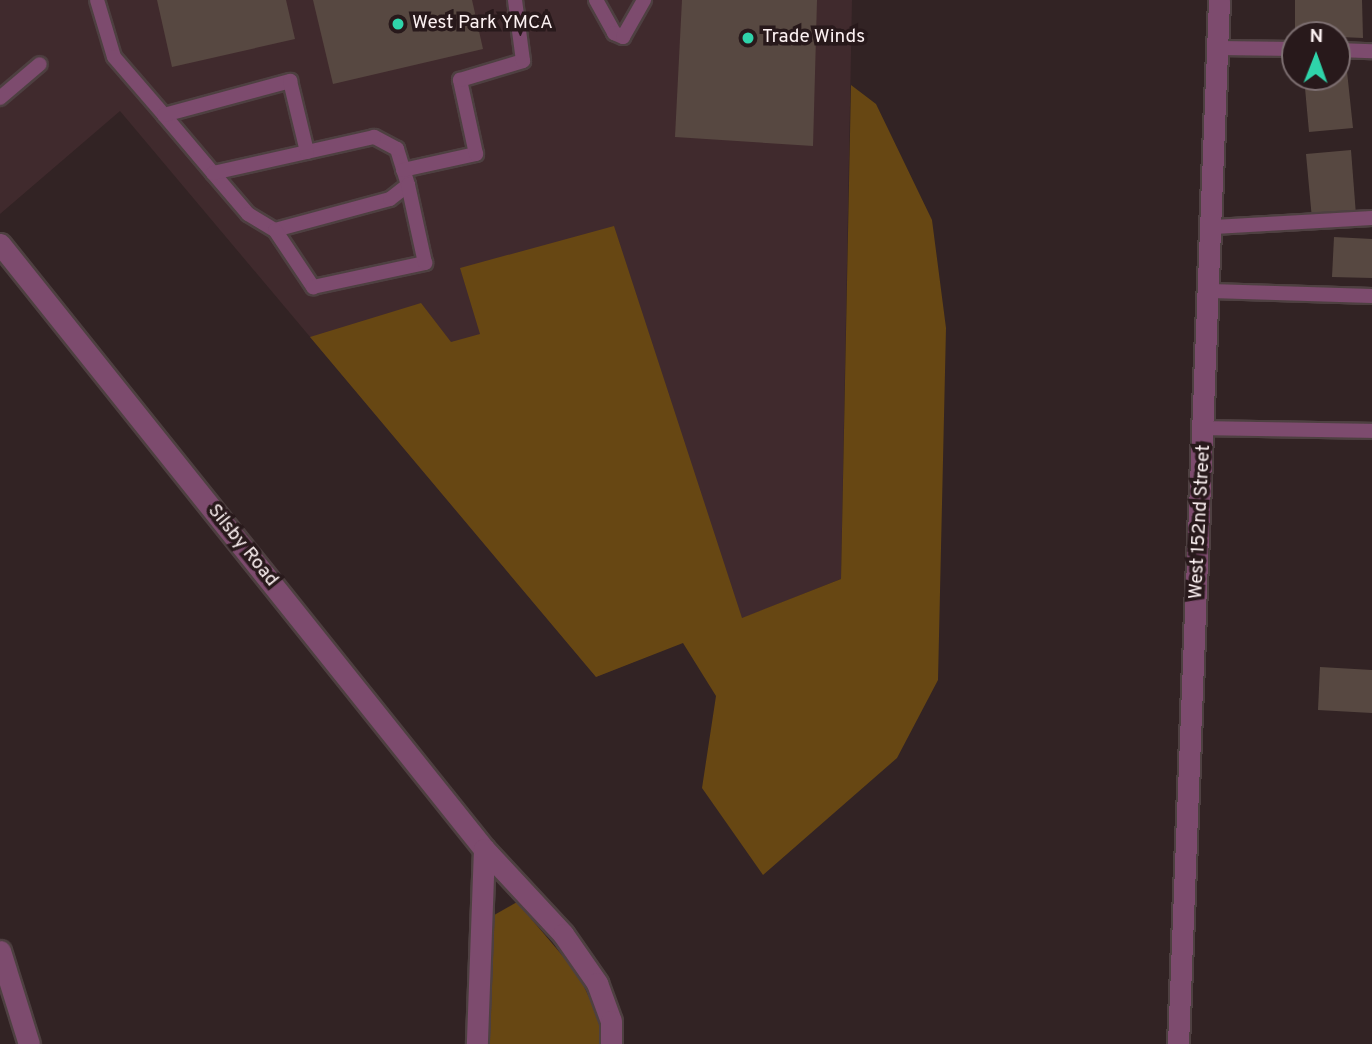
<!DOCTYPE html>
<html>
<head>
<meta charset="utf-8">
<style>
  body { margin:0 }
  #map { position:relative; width:1372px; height:1044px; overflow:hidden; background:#322324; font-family:Overpass,sans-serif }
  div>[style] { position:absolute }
  .built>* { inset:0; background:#402a2d }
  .green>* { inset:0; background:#674713 }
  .building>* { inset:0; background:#574841 }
  .roads { filter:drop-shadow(2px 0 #4e4041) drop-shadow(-2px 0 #4e4041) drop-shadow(0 2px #4e4041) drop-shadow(0 -2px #4e4041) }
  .service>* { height:14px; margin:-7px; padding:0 7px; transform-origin:7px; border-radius:7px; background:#7d4b6e }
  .minor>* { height:21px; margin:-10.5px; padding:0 10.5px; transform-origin:10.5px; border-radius:10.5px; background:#7d4b6e }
  .dots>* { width:19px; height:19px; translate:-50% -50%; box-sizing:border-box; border:4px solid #28191b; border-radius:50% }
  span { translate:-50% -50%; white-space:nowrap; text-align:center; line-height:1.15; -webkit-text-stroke:7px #28191b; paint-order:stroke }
  .poi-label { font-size:19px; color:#fcf1f2 }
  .left { translate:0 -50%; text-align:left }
  .street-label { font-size:19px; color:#fcf1f2 }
  .north { position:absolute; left:1281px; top:21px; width:70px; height:70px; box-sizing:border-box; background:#28191b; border:2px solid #7d6f71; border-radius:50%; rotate:1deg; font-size:19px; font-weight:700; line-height:28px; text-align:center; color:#fcf1f2 }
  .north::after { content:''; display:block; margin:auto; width:24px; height:32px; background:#2fd4aa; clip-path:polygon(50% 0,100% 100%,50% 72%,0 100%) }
</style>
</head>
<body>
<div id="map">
  <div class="built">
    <div style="clip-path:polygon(0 0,852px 0,841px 579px,596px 677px,120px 111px,0 214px)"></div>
  </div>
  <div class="green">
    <div style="clip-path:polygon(851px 85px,876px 104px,932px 220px,946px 328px,938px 680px,897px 758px,763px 875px,702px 788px,716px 696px,683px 643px,596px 677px,310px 337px,421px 303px,451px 342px,480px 334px,460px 268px,614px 226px,742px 618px,841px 579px)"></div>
    <div style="clip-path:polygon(517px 902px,578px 974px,601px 1022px,602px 1044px,486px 1044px,489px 918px)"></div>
  </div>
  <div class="building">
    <div style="clip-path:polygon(157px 0,286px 0,295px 39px,172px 67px)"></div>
    <div style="clip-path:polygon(313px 0,472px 0,483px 49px,333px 84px)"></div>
    <div style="clip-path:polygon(682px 0,817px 0,813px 146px,675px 137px)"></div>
    <div style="clip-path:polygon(1295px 0,1362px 0,1363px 38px,1295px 35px)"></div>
    <div style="clip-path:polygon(1346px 62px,1353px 128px,1309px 132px,1304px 77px,1337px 77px,1337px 63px)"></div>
    <div style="clip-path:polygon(1351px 150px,1356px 215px,1312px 219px,1306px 154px)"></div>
    <div style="clip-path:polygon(1334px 237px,1372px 239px,1372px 278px,1332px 277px)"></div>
    <div style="clip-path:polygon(1320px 667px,1372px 670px,1372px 713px,1318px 710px)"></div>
  </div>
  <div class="roads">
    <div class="service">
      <div style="left:97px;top:0;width:59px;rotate:73.4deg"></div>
      <div style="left:114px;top:57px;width:77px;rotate:49.2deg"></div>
      <div style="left:164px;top:115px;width:76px;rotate:49.8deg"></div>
      <div style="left:213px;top:173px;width:54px;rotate:49.5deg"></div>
      <div style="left:248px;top:214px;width:31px;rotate:31deg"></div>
      <div style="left:275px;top:230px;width:119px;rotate:-15.1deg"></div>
      <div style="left:390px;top:199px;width:23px;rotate:-38deg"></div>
      <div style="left:408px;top:185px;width:38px;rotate:-107deg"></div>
      <div style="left:397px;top:149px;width:26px;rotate:-152deg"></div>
      <div style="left:374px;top:137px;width:165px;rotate:167.4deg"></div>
      <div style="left:596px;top:0;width:38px;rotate:61deg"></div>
      <div style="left:614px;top:33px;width:10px;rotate:24deg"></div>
      <div style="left:623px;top:37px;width:43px;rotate:-60.4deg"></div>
      <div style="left:1218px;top:48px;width:77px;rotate:0.7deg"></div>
      <div style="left:1337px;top:50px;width:35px;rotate:2deg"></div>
      <div style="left:0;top:98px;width:52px;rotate:-40.4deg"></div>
      <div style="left:164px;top:115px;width:131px;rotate:-15.1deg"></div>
      <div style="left:290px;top:81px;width:73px;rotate:76.5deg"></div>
      <div style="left:403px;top:170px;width:75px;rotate:-12.4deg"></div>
      <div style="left:476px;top:154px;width:76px;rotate:-102.2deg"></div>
      <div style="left:460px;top:80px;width:66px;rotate:-16.8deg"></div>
      <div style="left:523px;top:61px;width:62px;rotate:-97.5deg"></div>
      <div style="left:1214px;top:227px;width:158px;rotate:-3.3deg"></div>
      <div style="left:275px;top:230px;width:69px;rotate:56.3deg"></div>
      <div style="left:313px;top:287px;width:115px;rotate:-12.1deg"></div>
      <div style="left:425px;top:263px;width:80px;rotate:-102.3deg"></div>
      <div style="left:1211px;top:291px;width:161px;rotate:1.8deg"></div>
      <div style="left:1205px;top:428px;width:167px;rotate:1deg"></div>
    </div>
    <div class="minor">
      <div style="left:0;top:244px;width:775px;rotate:51.34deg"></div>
      <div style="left:484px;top:849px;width:195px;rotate:92.1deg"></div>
      <div style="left:484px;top:849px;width:116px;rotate:47.1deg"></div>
      <div style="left:563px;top:934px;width:60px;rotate:55.2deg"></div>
      <div style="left:597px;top:983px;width:40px;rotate:69.8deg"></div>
      <div style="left:611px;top:1021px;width:23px;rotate:90deg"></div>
      <div style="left:0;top:951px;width:97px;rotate:72.7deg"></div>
      <div style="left:1178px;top:1044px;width:1045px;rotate:-87.75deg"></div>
    </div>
  </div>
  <div class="dots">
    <div style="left:398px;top:24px;background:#2fd4aa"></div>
    <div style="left:748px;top:38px;background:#2fd4aa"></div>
  </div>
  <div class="poi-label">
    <span class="left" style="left:412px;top:24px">West Park YMCA</span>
    <span class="left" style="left:762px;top:38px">Trade Winds</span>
  </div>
  <div class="street-label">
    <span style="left:1201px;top:522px;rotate:-87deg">West 152nd Street</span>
    <span style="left:242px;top:546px;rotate:51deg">Silsby Road</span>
  </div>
  <div class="north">N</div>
</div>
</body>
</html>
